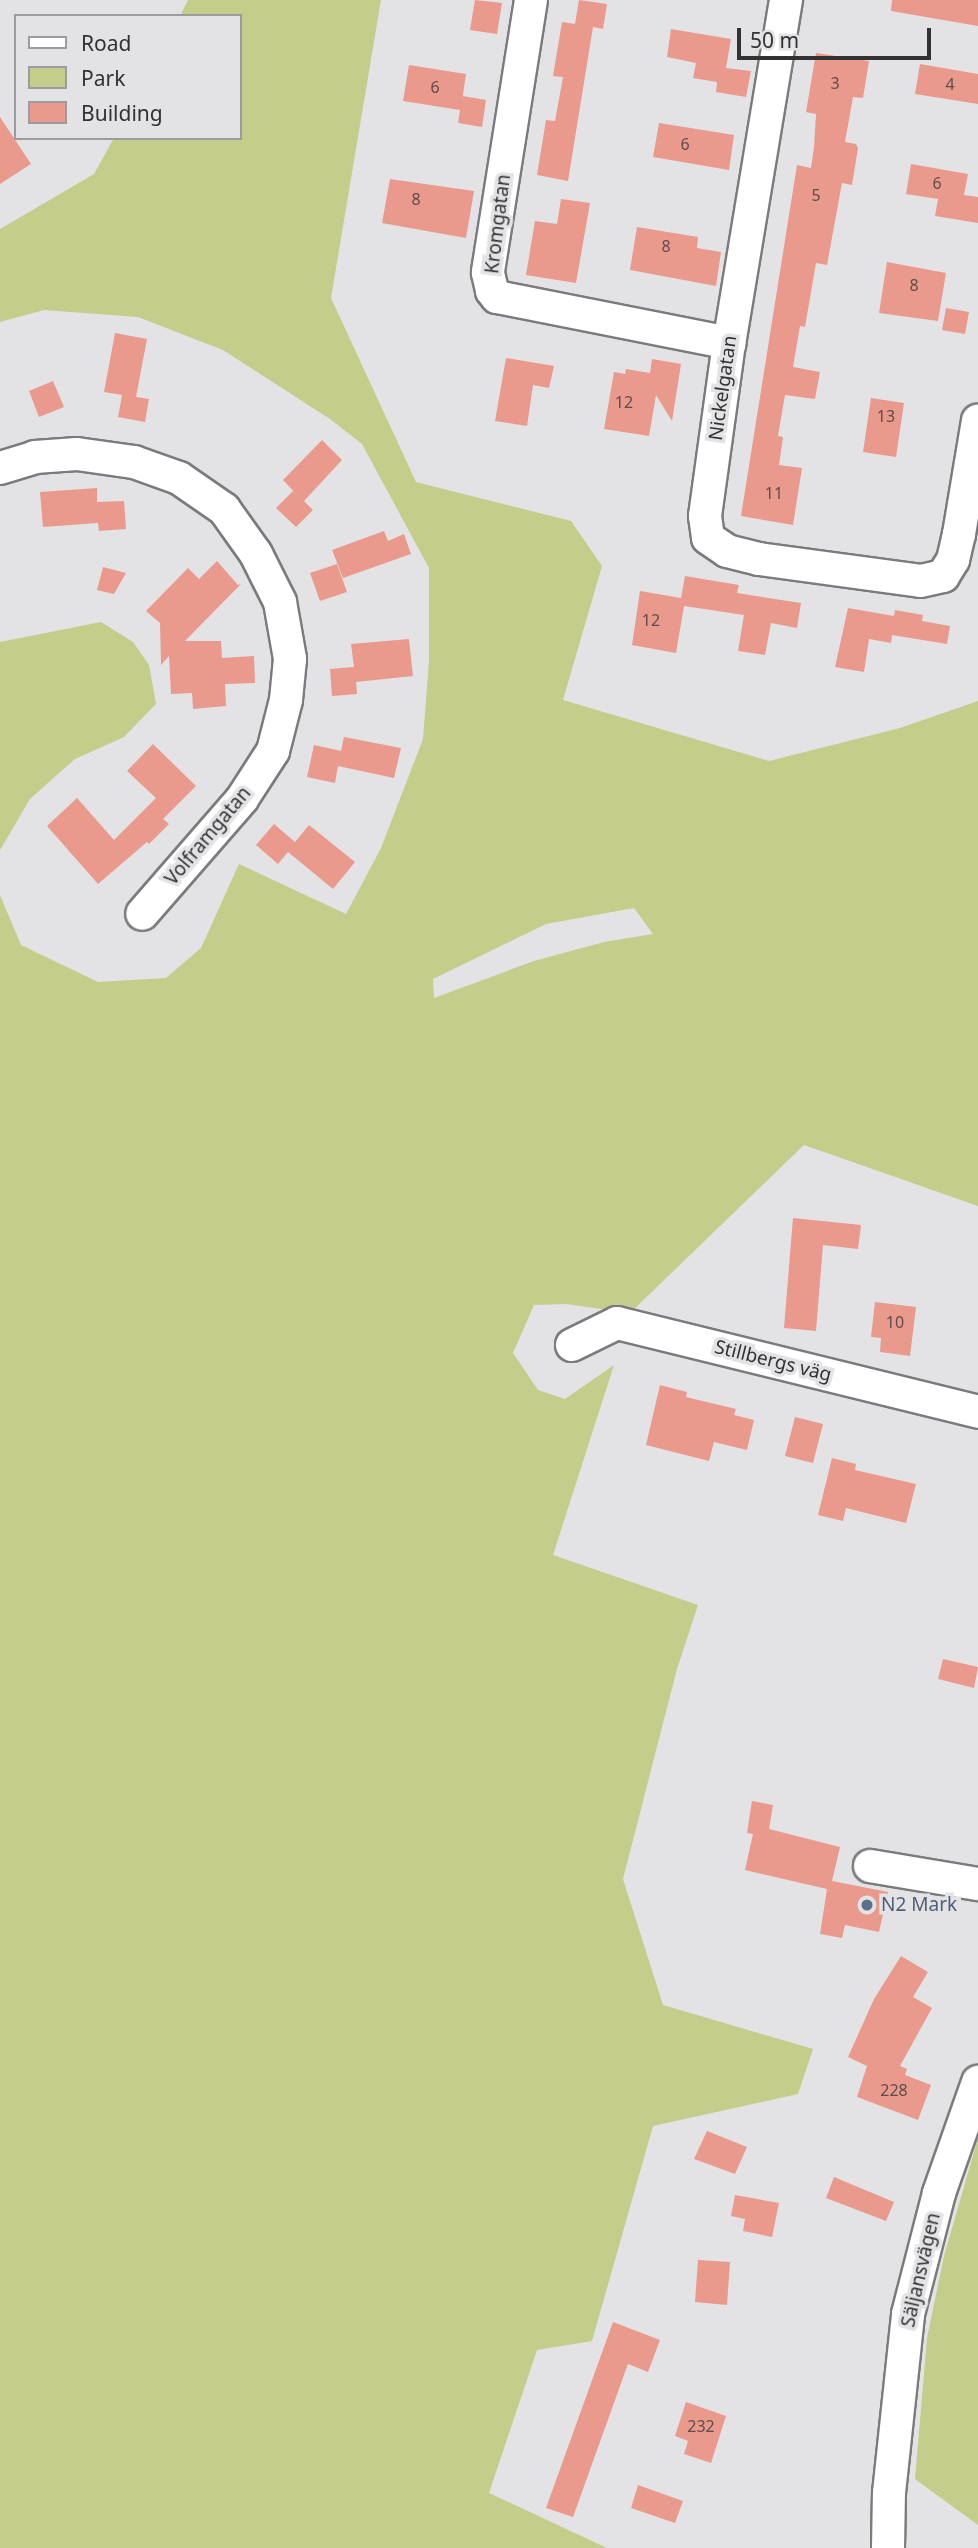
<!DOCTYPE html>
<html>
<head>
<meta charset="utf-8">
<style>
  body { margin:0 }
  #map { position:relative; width:978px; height:2548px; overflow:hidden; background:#e3e3e6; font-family:"Noto Sans",sans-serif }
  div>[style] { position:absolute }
  .green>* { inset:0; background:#c4cd8a }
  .building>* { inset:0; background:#ea998d }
  .roads { filter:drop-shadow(2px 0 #7b7b7e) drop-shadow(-2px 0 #7b7b7e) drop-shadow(0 2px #7b7b7e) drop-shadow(0 -2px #7b7b7e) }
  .minor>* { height:32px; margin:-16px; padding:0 16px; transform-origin:16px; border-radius:16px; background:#fff }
  .dots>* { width:19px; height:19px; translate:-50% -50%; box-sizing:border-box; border:4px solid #e3e3e6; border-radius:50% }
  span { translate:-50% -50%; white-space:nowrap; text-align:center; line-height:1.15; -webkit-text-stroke:7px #e3e3e6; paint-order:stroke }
  .number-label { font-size:16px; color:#604c4a }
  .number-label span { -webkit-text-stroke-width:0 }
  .street-label { font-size:19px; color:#323233 }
  .service-label { font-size:19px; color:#4e5e75 }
  .left { translate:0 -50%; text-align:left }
  .legend { position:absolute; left:14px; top:14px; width:228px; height:126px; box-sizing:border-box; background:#e3e3e6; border:2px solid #9c9c9e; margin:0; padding:9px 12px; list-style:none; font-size:21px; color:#323233 }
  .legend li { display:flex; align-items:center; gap:14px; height:35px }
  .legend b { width:35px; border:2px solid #9c9c9e }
  .scale { position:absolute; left:737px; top:28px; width:194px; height:32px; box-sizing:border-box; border:4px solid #323233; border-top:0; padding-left:9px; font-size:21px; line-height:24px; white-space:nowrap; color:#323233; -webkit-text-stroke:5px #e3e3e6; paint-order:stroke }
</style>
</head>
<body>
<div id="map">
  <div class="green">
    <div style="clip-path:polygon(evenodd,188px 0,381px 0,331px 298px,416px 482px,571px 521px,602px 566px,563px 700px,769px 761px,900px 728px,978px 701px,978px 1206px,804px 1145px,630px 1313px,566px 1304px,534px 1305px,513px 1353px,538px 1390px,565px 1399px,614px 1365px,553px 1555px,698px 1605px,677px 1669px,623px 1879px,663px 2005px,813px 2049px,798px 2094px,653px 2126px,592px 2341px,537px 2350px,489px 2493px,607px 2548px,0 2548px,0 895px,21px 945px,98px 982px,166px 978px,201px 948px,239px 864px,346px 914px,381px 848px,423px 739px,429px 661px,429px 568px,362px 444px,330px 419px,223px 350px,138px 317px,44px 310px,0 322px,0 229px,94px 174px,114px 138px,240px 138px,240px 16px,180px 16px,188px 0,634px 908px,653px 934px,604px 942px,534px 961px,434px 998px,433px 979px,546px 924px,634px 908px)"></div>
    <div style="clip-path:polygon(101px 622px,133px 642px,149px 665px,156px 704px,124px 737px,75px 759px,30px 799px,0 850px,0 642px)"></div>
    <div style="clip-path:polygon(978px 2138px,978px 2525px,915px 2479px,927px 2338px,944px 2256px)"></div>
  </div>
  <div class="building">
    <div style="clip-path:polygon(475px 0,502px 3px,497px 34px,470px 30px)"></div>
    <div style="clip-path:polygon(579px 0,607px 4px,603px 29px,593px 27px,568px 181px,537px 175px,546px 120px,555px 121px,563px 77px,553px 76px,562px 22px,589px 26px,575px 24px)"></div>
    <div style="clip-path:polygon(892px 0,978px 0,978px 26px,891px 11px)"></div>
    <div style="clip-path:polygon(671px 29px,731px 39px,726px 68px,751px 71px,746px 97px,716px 92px,717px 82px,693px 78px,696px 63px,667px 57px)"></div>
    <div style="clip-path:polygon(816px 53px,869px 61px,863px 98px,853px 97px,845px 142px,856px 144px,858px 148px,852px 185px,842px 183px,827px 265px,816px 263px,805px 327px,800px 326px,793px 367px,820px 372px,815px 399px,785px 395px,778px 436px,783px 437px,779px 465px,802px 468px,793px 525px,741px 516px,797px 165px,811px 168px,814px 147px,816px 114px,806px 112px)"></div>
    <div style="clip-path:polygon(920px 64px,978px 74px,978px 104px,915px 94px)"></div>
    <div style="clip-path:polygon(409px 65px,466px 74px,462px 101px,463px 96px,486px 100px,482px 127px,458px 123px,460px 110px,403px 101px)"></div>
    <div style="clip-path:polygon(0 117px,31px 164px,0 184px)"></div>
    <div style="clip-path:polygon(659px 123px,734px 135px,729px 170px,653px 157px)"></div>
    <div style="clip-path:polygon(911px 164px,968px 174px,964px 195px,978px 197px,978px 223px,935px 216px,938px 199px,906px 194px)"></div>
    <div style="clip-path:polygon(390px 179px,474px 191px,466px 238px,382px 223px)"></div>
    <div style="clip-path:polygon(561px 199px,590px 203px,576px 283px,526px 275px,535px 221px,557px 224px)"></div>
    <div style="clip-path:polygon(637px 227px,698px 237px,697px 248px,721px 252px,716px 286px,630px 270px)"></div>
    <div style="clip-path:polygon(887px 262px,946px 273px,938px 321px,879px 313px)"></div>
    <div style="clip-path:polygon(946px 308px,969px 312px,965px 334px,942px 330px)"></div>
    <div style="clip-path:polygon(115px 333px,147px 339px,136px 397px,124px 395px,149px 399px,145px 422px,118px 417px,122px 395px,104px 392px)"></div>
    <div style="clip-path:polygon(506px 358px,554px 366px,549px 388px,533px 385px,527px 426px,495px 421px)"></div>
    <div style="clip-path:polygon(652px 359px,681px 364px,672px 421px,656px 395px,649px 436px,604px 429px,614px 372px,625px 374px,626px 369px,650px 373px)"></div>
    <div style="clip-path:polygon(53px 381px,64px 407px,39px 417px,29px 391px)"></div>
    <div style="clip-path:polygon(871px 398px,904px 403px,896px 457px,863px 452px)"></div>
    <div style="clip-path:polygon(322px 440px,342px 460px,304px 501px,313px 510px,296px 527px,276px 508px,293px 491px,299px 497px,283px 480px)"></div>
    <div style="clip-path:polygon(97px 488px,97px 502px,124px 501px,126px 529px,99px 531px,98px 523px,43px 527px,40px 492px)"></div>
    <div style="clip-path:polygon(384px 531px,388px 541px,404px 534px,411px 554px,343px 578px,332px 550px)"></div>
    <div style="clip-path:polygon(217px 561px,238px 585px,241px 584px,185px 641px,221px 641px,222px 658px,254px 656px,255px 683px,225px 684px,226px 706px,193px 709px,192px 693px,171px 694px,169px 656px,161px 665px,160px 623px,146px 611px,188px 568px,199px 579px)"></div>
    <div style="clip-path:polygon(337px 564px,347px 592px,320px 601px,310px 573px)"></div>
    <div style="clip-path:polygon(103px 567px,126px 573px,114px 594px,97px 590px)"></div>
    <div style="clip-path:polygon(685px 576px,739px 585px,737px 593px,801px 603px,797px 628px,771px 623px,765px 655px,738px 651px,744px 615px,684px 606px,676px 653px,632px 645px,640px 591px,681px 598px)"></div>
    <div style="clip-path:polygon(848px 608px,894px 616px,895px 610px,923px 615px,922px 621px,950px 626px,947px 644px,892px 635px,891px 643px,869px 639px,864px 672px,835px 667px)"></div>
    <div style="clip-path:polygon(409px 639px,413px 676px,356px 682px,357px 694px,332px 696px,330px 669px,354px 667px,351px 644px)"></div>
    <div style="clip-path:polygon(344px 737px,401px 748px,394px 778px,338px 766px,335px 783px,307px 777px,314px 745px,341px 751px)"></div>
    <div style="clip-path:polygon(153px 744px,196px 786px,163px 819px,169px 824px,149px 844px,147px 842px,98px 884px,47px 826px,77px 798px,114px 840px,156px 798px,127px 771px)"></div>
    <div style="clip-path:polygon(274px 824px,295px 842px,309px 825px,355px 862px,333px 889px,288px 852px,278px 864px,256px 845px)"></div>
    <div style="clip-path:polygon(793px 1218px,861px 1225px,858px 1249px,823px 1245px,816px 1331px,784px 1328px)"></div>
    <div style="clip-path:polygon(875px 1302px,916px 1307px,910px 1356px,880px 1352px,881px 1338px,871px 1337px)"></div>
    <div style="clip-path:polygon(660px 1385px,687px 1392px,686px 1397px,736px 1409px,734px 1415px,754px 1420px,747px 1450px,714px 1442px,709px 1461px,646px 1445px)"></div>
    <div style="clip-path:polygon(795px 1417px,823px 1424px,813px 1463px,785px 1456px)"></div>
    <div style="clip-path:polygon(832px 1458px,856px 1464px,855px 1470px,916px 1484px,906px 1523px,846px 1508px,843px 1521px,818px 1515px)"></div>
    <div style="clip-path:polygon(943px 1659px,978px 1667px,974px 1688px,938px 1679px)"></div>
    <div style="clip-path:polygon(752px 1801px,773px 1805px,769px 1829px,840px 1847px,832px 1881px,888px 1892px,879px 1932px,845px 1925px,842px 1938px,820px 1934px,827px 1889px,745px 1870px,753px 1834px,747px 1833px)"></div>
    <div style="clip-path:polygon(901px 1956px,928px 1972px,913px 1997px,932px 2008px,900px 2066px,907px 2069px,905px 2075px,931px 2085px,918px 2120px,857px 2097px,867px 2066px,848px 2057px,874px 1999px)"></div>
    <div style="clip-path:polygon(707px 2131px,747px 2147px,735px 2174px,694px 2159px)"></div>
    <div style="clip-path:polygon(834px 2177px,894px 2202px,886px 2221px,826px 2198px)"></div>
    <div style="clip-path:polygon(735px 2195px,779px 2203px,772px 2237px,743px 2231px,745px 2219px,731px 2216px)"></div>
    <div style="clip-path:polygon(698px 2260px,730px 2262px,727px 2305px,695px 2302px)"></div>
    <div style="clip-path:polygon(613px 2322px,660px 2340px,648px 2372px,628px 2364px,573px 2517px,546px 2508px)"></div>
    <div style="clip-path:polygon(686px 2402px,726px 2416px,711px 2463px,684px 2454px,688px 2441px,675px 2436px)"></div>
    <div style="clip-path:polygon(638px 2485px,683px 2501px,675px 2523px,631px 2508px)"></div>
  </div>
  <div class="roads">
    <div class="minor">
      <div style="left:531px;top:0;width:276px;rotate:99deg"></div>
      <div style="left:488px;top:273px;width:18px;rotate:77deg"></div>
      <div style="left:492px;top:291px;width:8px;rotate:50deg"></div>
      <div style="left:497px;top:297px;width:237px;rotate:11.2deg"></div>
      <div style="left:786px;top:0;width:348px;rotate:99.4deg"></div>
      <div style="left:729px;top:343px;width:175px;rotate:97.9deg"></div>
      <div style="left:705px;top:516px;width:22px;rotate:82deg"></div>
      <div style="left:708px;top:538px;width:23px;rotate:34deg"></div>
      <div style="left:727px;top:551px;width:33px;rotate:14deg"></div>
      <div style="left:759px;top:559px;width:163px;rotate:7.7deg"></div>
      <div style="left:921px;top:581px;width:23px;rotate:-13deg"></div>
      <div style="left:943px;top:576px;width:19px;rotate:-58deg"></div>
      <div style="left:953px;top:560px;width:27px;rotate:-77deg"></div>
      <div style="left:959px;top:534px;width:115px;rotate:-80.5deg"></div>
      <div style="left:0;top:468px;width:37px;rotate:-17deg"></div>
      <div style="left:35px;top:457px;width:42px;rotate:-4.1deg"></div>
      <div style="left:77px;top:454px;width:58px;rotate:8deg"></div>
      <div style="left:134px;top:462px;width:48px;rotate:19.6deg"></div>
      <div style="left:179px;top:478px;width:55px;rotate:34.6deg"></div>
      <div style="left:224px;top:509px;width:55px;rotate:54.6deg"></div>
      <div style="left:256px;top:554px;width:54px;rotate:63.4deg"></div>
      <div style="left:280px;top:602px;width:58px;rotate:80deg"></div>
      <div style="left:290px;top:659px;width:41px;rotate:95.6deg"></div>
      <div style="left:286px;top:700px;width:53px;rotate:104.3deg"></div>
      <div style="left:273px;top:751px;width:57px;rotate:122.9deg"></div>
      <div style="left:242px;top:799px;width:152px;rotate:131deg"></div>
      <div style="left:572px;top:1345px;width:50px;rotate:-26.1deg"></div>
      <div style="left:617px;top:1323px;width:372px;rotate:13.8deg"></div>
      <div style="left:870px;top:1866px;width:109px;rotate:9.5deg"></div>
      <div style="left:888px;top:2548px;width:55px;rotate:-89deg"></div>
      <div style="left:889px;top:2493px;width:180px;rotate:-83.9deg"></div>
      <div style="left:908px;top:2314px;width:125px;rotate:-75.6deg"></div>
      <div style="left:939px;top:2193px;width:118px;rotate:-70.6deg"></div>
    </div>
  </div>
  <div class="dots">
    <div style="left:867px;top:1905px;background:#5c6f8a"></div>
  </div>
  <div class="number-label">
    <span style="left:835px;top:83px">3</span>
    <span style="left:950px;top:84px">4</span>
    <span style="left:435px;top:87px">6</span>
    <span style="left:685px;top:144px">6</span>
    <span style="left:937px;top:183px">6</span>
    <span style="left:816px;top:195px">5</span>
    <span style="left:416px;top:199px">8</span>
    <span style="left:666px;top:246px">8</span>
    <span style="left:914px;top:285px">8</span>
    <span style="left:624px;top:402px">12</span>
    <span style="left:886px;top:416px">13</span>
    <span style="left:774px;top:493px">11</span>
    <span style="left:651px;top:620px">12</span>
    <span style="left:895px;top:1322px">10</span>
    <span style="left:894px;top:2090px">228</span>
    <span style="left:701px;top:2426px">232</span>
  </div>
  <div class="street-label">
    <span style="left:498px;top:224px;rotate:-83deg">Kromgatan</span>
    <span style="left:723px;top:388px;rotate:-82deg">Nickelgatan</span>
    <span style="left:208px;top:836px;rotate:-50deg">Volframgatan</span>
    <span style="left:773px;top:1361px;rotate:14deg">Stillbergs väg</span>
    <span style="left:921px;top:2270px;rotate:-77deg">Säljansvägen</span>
  </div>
  <div class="service-label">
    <span class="left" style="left:881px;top:1905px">N2 Mark</span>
  </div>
  <ul class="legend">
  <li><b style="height:9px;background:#fff"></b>Road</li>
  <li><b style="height:19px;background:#c4cd8a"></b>Park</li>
  <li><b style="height:19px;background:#ea998d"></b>Building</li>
  </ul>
  <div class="scale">50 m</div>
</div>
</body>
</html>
